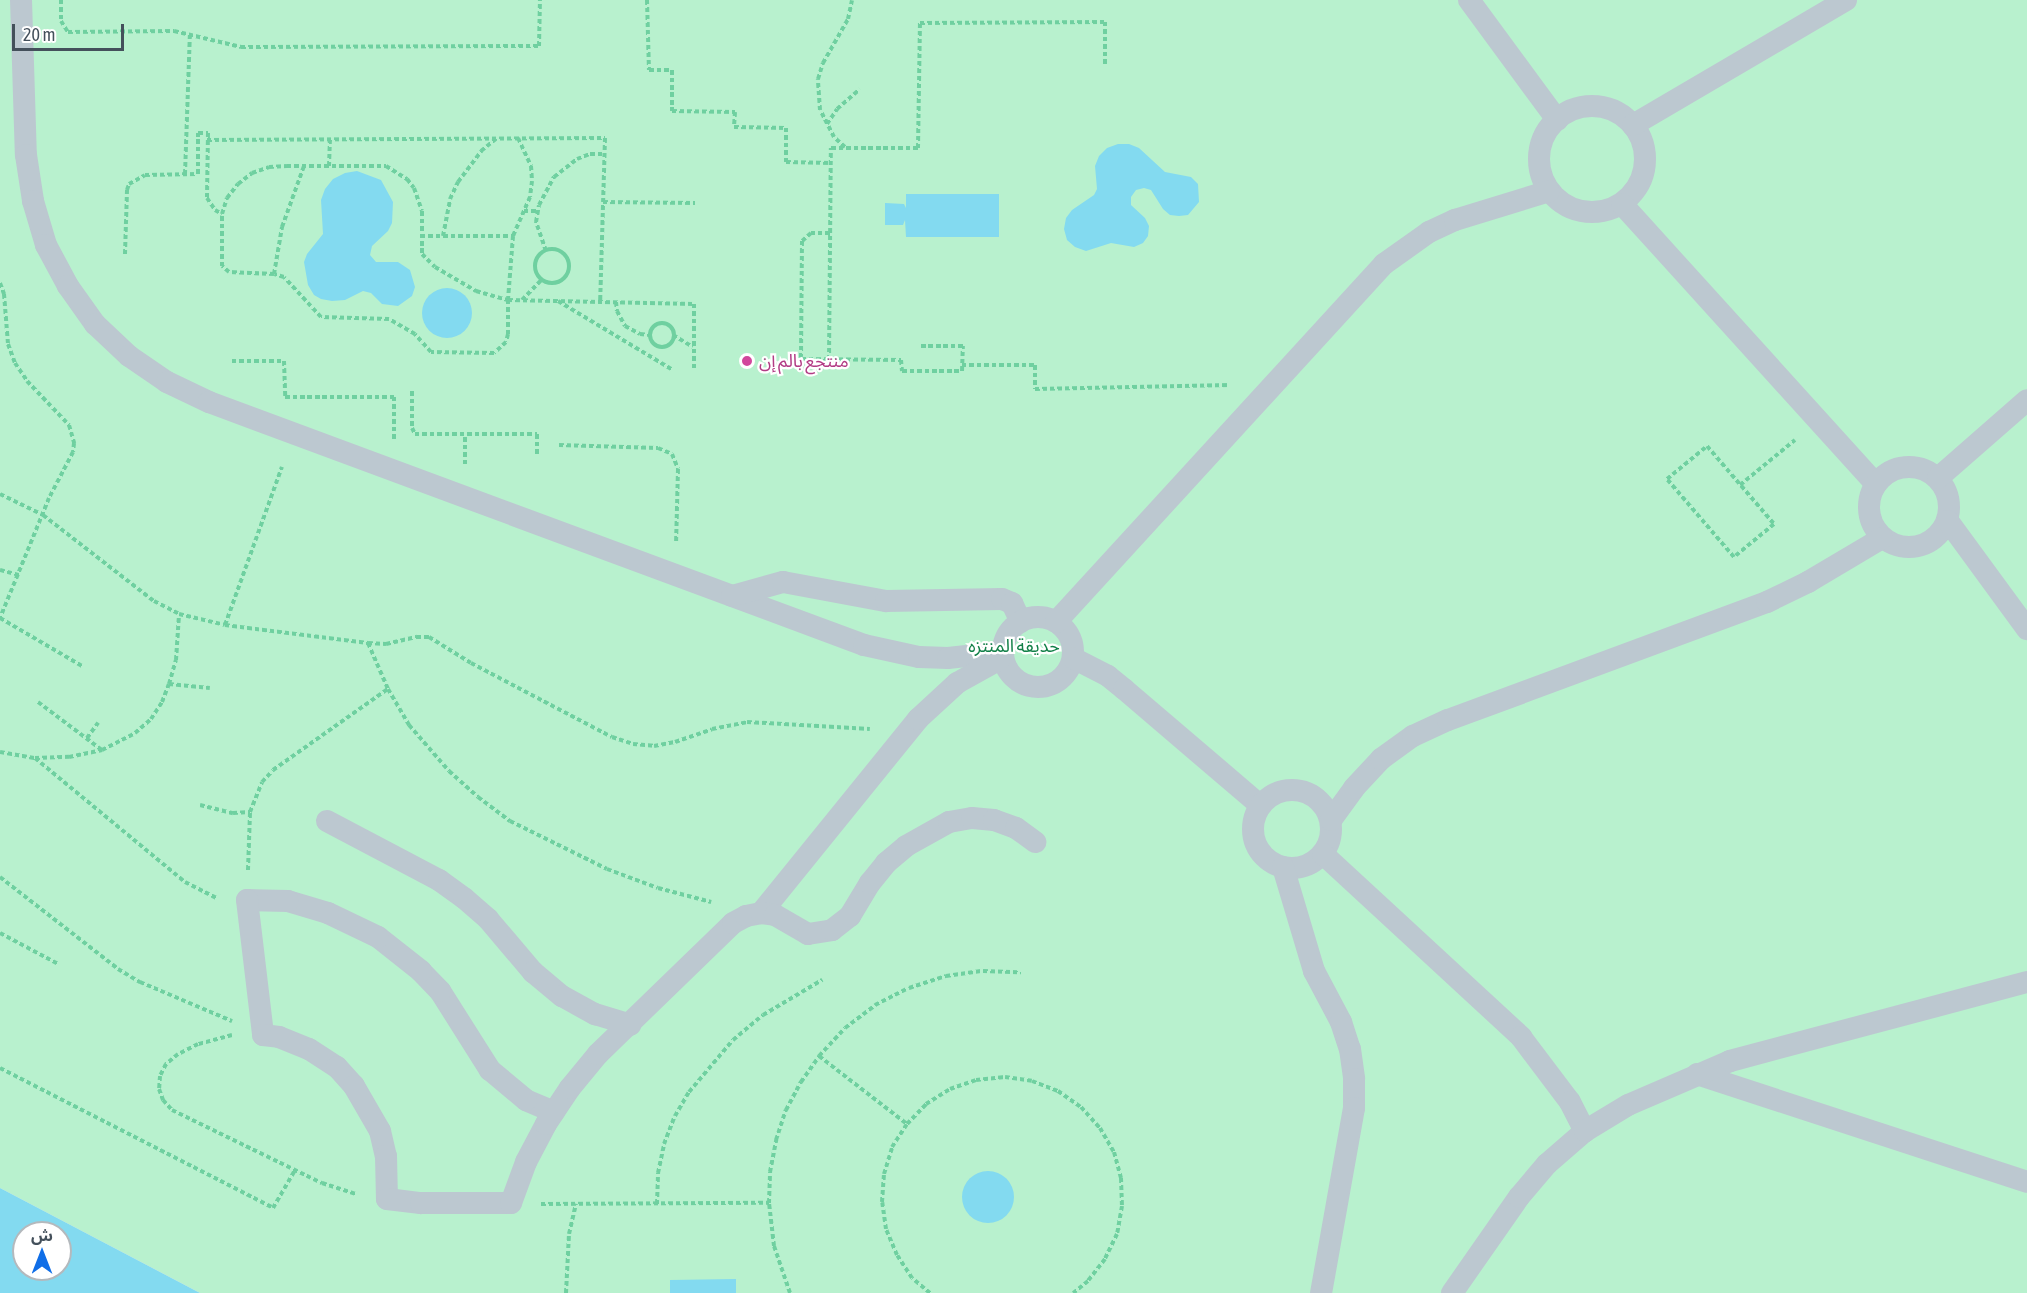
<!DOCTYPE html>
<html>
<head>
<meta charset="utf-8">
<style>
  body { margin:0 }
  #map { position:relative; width:2027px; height:1293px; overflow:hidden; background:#f0eded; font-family:"Asap Condensed","Noto Sans Arabic",sans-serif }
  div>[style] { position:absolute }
  .green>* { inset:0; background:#b8f1ce }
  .water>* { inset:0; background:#83daf0 }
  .round { border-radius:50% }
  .path>* { height:4px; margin-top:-2px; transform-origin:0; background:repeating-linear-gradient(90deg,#6fd0a0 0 4.5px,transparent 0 7.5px) }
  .path>.ring { margin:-2px; padding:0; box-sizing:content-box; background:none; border:4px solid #6fd0a0; border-radius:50% }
  .service>* { height:22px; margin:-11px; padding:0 11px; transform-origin:11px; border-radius:11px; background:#bcc8d0 }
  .service>.ring { margin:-11px; padding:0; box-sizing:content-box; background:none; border:22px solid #bcc8d0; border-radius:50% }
  .dots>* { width:16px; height:16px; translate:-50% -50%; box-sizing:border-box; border:3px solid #fff; border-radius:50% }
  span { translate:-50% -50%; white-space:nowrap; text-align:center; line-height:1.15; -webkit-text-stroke:4.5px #fff; paint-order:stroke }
  .hotel-label { font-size:18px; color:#b23c85 }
  .left { translate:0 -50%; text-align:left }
  .park-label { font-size:18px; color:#128048 }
  .north { position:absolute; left:12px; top:1221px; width:60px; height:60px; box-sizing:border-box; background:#fff; border:2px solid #b4b9bd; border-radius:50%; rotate:0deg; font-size:16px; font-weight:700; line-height:24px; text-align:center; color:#44505b }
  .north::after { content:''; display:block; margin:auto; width:21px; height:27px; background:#106ee7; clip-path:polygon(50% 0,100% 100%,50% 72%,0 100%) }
  .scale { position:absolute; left:12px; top:24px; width:112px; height:27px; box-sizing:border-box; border:3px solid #44505b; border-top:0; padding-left:8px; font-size:18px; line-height:21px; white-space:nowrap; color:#44505b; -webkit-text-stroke:4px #fff; paint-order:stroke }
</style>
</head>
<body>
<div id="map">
  <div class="green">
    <div style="clip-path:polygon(0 0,2027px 0,2027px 1293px,200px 1293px,0 1188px)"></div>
  </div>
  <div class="water">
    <div style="clip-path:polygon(1118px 144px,1129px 144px,1139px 148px,1165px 172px,1191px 177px,1198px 184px,1199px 202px,1188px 215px,1179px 216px,1170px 215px,1163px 209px,1151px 190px,1144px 188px,1136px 190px,1131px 197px,1131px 205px,1145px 218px,1149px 226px,1148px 236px,1143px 243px,1134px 247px,1111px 243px,1086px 251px,1075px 247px,1067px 240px,1064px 229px,1066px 218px,1072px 210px,1094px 195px,1097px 189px,1095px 166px,1099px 156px,1107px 148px)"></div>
    <div style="clip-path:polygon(357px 171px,381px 180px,393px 202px,392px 223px,388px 231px,372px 246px,370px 255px,376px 262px,398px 262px,410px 270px,415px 287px,412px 296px,398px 306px,382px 304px,371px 293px,363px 291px,345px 300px,332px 301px,321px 299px,314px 295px,308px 285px,304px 262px,307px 254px,323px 234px,321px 200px,325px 189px,333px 179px,345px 173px)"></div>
    <div style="clip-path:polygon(906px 194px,999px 194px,999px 237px,906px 237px,905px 220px,903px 225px,885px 225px,885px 203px,904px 204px,906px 208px)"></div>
    <div class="round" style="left:422px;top:288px;width:50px;height:50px"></div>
    <div class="round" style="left:962px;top:1171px;width:52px;height:52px"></div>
    <div style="clip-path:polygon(evenodd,0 1188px,200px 1293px,0 1293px,0 1188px,24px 1233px,60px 1233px,60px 1269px,24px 1269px,24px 1233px)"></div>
    <div style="clip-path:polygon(736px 1279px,736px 1293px,670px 1293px,670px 1280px)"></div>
  </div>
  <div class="path">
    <div style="left:61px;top:0;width:21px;rotate:90deg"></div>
    <div style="left:61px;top:21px;width:13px;rotate:58deg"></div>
    <div style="left:68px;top:32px;width:106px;rotate:-0.5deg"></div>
    <div style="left:174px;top:31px;width:69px;rotate:13.4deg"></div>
    <div style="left:241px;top:47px;width:298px;rotate:-0.2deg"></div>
    <div style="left:539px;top:46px;width:46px;rotate:-88.8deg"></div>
    <div style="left:647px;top:0;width:70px;rotate:88.4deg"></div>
    <div style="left:649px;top:70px;width:23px"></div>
    <div style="left:672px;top:70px;width:41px;rotate:90deg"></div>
    <div style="left:672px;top:111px;width:63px;rotate:0.9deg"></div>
    <div style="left:735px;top:112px;width:15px;rotate:94deg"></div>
    <div style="left:734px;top:127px;width:52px;rotate:1.1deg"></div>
    <div style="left:786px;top:128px;width:34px;rotate:90deg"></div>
    <div style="left:786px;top:162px;width:45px;rotate:1.3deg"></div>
    <div style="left:827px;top:124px;width:18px;rotate:-56deg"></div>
    <div style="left:837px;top:109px;width:30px;rotate:-41deg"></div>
    <div style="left:518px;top:138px;width:31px;rotate:65deg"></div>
    <div style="left:531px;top:166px;width:15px;rotate:86deg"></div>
    <div style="left:532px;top:181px;width:16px;rotate:97deg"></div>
    <div style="left:530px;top:197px;width:43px;rotate:113.6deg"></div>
    <div style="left:513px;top:236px;width:64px;rotate:94.5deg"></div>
    <div style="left:508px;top:300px;width:34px;rotate:90deg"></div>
    <div style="left:508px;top:334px;width:8px;rotate:104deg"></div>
    <div style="left:506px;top:342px;width:16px;rotate:137deg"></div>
    <div style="left:494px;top:353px;width:63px;rotate:-179.1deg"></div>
    <div style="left:431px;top:352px;width:24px;rotate:-132deg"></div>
    <div style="left:415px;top:334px;width:30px;rotate:-150deg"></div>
    <div style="left:389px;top:319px;width:68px;rotate:-178.3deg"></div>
    <div style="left:321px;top:317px;width:54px;rotate:-132.8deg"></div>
    <div style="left:284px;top:277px;width:10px;rotate:-163deg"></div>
    <div style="left:274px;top:274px;width:45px;rotate:-177.5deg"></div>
    <div style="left:229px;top:272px;width:9px;rotate:-139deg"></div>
    <div style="left:222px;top:266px;width:52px;rotate:-90deg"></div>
    <div style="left:222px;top:214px;width:17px;rotate:-73deg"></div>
    <div style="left:227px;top:198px;width:18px;rotate:-52deg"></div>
    <div style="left:238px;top:184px;width:18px;rotate:-38deg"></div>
    <div style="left:252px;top:173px;width:18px;rotate:-19deg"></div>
    <div style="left:269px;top:167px;width:18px;rotate:-3deg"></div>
    <div style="left:287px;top:166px;width:99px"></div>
    <div style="left:386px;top:166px;width:25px;rotate:32deg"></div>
    <div style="left:407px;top:179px;width:11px;rotate:52deg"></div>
    <div style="left:414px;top:188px;width:24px;rotate:71deg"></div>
    <div style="left:422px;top:211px;width:43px;rotate:90deg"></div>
    <div style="left:422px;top:254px;width:18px;rotate:45deg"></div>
    <div style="left:435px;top:267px;width:48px;rotate:30.3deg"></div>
    <div style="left:476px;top:291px;width:33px;rotate:16deg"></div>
    <div style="left:508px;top:300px;width:186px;rotate:1.2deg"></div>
    <div style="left:694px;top:304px;width:67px;rotate:90deg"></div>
    <div style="left:207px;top:140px;width:398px;rotate:-0.3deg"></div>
    <div style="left:605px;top:138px;width:164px;rotate:91.7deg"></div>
    <div style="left:845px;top:147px;width:15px;rotate:-138deg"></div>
    <div style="left:834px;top:137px;width:30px;rotate:-117deg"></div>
    <div style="left:820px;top:110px;width:31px;rotate:-94deg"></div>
    <div style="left:818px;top:79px;width:17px;rotate:-73deg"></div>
    <div style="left:823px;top:63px;width:51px;rotate:-60.4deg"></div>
    <div style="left:848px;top:19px;width:19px;rotate:-78deg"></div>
    <div style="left:329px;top:166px;width:26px;rotate:-88deg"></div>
    <div style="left:185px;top:174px;width:142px;rotate:-88deg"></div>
    <div style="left:603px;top:202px;width:92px;rotate:0.6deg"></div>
    <div style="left:524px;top:211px;width:14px"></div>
    <div style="left:830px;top:233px;width:19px;rotate:180deg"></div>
    <div style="left:811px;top:233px;width:12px;rotate:138deg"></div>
    <div style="left:802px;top:241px;width:118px;rotate:90.5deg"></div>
    <div style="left:801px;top:359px;width:100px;rotate:0.6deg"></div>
    <div style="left:901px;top:360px;width:11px;rotate:85deg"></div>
    <div style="left:902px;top:371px;width:60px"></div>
    <div style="left:962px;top:371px;width:25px;rotate:-88deg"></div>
    <div style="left:963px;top:346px;width:45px;rotate:180deg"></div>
    <div style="left:421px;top:236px;width:92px"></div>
    <div style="left:443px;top:236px;width:38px;rotate:-79deg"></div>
    <div style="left:450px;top:199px;width:19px;rotate:-65deg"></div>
    <div style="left:458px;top:182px;width:39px;rotate:-53deg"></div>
    <div style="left:481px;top:151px;width:19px;rotate:-39deg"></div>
    <div class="ring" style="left:535px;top:249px;width:30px;height:30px"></div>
    <div style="left:546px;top:251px;width:31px;rotate:-109deg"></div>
    <div style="left:536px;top:222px;width:17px;rotate:-80deg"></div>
    <div style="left:539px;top:205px;width:32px;rotate:-62deg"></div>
    <div style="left:554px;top:177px;width:29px;rotate:-38deg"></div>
    <div style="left:577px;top:159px;width:14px;rotate:-21deg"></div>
    <div style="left:590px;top:154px;width:15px"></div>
    <div style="left:125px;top:254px;width:64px;rotate:-88.2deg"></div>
    <div style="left:127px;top:190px;width:6px;rotate:-72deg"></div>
    <div style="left:129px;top:184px;width:18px;rotate:-29deg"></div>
    <div style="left:145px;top:175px;width:53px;rotate:-1.1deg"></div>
    <div style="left:198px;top:174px;width:41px;rotate:-90deg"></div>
    <div style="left:198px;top:133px;width:10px"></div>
    <div style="left:208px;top:133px;width:65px;rotate:90.9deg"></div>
    <div style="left:207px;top:198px;width:14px;rotate:56deg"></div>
    <div style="left:215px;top:210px;width:8px;rotate:30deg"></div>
    <div style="left:274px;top:274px;width:48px;rotate:-80.3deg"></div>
    <div style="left:282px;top:227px;width:65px;rotate:-70.2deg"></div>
    <div style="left:0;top:283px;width:12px;rotate:70deg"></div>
    <div style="left:4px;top:294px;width:50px;rotate:85.4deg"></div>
    <div style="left:8px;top:344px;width:20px;rotate:70deg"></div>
    <div style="left:15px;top:363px;width:22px;rotate:56deg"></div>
    <div style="left:27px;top:381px;width:61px;rotate:46.3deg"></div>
    <div style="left:69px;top:425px;width:19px;rotate:74deg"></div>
    <div style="left:74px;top:443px;width:9px;rotate:96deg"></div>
    <div style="left:73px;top:452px;width:52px;rotate:117.6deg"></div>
    <div style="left:49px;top:498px;width:130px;rotate:112.2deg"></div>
    <div style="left:522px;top:300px;width:28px;rotate:-46deg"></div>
    <div style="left:558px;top:301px;width:134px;rotate:31deg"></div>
    <div style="left:616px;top:302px;width:9px;rotate:84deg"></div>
    <div style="left:617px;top:311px;width:17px;rotate:62deg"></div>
    <div style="left:625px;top:326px;width:17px;rotate:28deg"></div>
    <div style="left:640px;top:334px;width:10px;rotate:6deg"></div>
    <div class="ring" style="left:650px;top:323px;width:20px;height:20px"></div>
    <div style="left:673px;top:335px;width:23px;rotate:31deg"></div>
    <div style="left:829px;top:360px;width:212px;rotate:-89.5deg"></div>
    <div style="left:831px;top:148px;width:87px"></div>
    <div style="left:918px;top:148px;width:125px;rotate:-89.1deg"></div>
    <div style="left:920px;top:23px;width:185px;rotate:-0.3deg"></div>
    <div style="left:1105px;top:22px;width:43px;rotate:90deg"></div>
    <div style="left:232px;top:361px;width:52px"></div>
    <div style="left:284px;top:361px;width:36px;rotate:88deg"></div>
    <div style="left:285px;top:397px;width:109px"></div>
    <div style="left:394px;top:397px;width:42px;rotate:90deg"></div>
    <div style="left:962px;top:365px;width:73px"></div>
    <div style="left:1035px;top:365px;width:24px;rotate:90deg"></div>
    <div style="left:1035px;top:389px;width:195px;rotate:-1.2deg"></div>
    <div style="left:412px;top:391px;width:37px;rotate:90deg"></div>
    <div style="left:412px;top:428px;width:7px;rotate:63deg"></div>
    <div style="left:415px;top:434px;width:122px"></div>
    <div style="left:537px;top:434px;width:22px;rotate:90deg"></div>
    <div style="left:559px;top:445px;width:99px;rotate:1.7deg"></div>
    <div style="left:658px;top:448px;width:15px;rotate:23deg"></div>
    <div style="left:672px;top:454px;width:16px;rotate:68deg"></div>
    <div style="left:678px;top:469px;width:75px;rotate:91.5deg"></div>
    <div style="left:1707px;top:446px;width:103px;rotate:49.3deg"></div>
    <div style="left:1774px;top:524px;width:52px;rotate:140.5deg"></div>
    <div style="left:1734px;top:557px;width:103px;rotate:-130.7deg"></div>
    <div style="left:1667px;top:479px;width:52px;rotate:-39.5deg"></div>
    <div style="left:465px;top:464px;width:29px;rotate:-90deg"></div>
    <div style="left:1740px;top:485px;width:71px;rotate:-39.3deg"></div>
    <div style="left:0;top:494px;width:48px;rotate:26deg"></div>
    <div style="left:43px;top:515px;width:140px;rotate:37.8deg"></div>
    <div style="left:154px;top:601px;width:28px;rotate:27deg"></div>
    <div style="left:179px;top:614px;width:47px;rotate:13.4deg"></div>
    <div style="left:225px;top:625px;width:144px;rotate:7.2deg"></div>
    <div style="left:368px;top:643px;width:18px;rotate:3deg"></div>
    <div style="left:386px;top:644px;width:32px;rotate:-13deg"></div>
    <div style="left:417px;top:637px;width:12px"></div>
    <div style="left:429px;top:637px;width:49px;rotate:31.8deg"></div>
    <div style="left:471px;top:663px;width:159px;rotate:27.7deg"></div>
    <div style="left:612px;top:737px;width:22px;rotate:18deg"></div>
    <div style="left:633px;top:744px;width:21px;rotate:5deg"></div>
    <div style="left:654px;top:746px;width:21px;rotate:-11deg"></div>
    <div style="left:675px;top:742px;width:39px;rotate:-19deg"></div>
    <div style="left:712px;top:729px;width:36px;rotate:-11deg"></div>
    <div style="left:747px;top:722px;width:123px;rotate:3.3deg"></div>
    <div style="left:0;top:570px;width:20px;rotate:15deg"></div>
    <div style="left:0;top:618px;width:95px;rotate:30.3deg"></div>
    <div style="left:225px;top:625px;width:168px;rotate:-70.2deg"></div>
    <div style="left:368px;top:643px;width:50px;rotate:66.5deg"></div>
    <div style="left:388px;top:689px;width:42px;rotate:59.7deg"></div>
    <div style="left:409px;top:725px;width:61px;rotate:49deg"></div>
    <div style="left:449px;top:771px;width:39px;rotate:42deg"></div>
    <div style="left:478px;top:797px;width:40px;rotate:37deg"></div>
    <div style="left:510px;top:821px;width:108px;rotate:26.3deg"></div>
    <div style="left:607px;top:869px;width:54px;rotate:20.4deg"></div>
    <div style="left:658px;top:888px;width:55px;rotate:14.8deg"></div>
    <div style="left:169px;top:684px;width:41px;rotate:5.6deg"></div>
    <div style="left:38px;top:702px;width:80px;rotate:36.9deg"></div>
    <div style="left:87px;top:738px;width:19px;rotate:-54deg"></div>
    <div style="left:0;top:752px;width:36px;rotate:10deg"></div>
    <div style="left:35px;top:758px;width:34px;rotate:-2deg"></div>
    <div style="left:69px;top:757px;width:34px;rotate:-12deg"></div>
    <div style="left:102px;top:750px;width:37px;rotate:-27deg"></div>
    <div style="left:135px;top:733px;width:21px;rotate:-41deg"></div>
    <div style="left:151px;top:719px;width:20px;rotate:-57deg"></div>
    <div style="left:162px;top:702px;width:19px;rotate:-69deg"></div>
    <div style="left:169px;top:684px;width:25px;rotate:-74deg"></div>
    <div style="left:176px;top:660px;width:45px;rotate:-86.2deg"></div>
    <div style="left:35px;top:758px;width:195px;rotate:39.6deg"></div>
    <div style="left:185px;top:882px;width:35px;rotate:27deg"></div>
    <div style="left:200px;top:805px;width:34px;rotate:14deg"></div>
    <div style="left:233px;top:813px;width:17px;rotate:-3deg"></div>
    <div style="left:248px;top:870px;width:58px;rotate:-88deg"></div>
    <div style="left:250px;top:812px;width:32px;rotate:-68deg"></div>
    <div style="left:262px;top:782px;width:16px;rotate:-47deg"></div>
    <div style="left:273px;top:770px;width:141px;rotate:-35.2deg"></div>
    <div style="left:0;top:877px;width:150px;rotate:37.9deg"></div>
    <div style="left:118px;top:969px;width:26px;rotate:31deg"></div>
    <div style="left:140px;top:982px;width:100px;rotate:23deg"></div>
    <div style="left:0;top:933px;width:66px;rotate:28.1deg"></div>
    <div style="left:232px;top:1035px;width:35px;rotate:165deg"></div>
    <div style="left:198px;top:1044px;width:22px;rotate:153deg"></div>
    <div style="left:178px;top:1054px;width:16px;rotate:140deg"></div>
    <div style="left:166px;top:1064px;width:13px;rotate:117deg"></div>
    <div style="left:160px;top:1076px;width:13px;rotate:94deg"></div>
    <div style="left:159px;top:1089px;width:12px;rotate:70deg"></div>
    <div style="left:163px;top:1100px;width:13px;rotate:48deg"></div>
    <div style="left:172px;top:1110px;width:167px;rotate:26deg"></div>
    <div style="left:322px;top:1183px;width:36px;rotate:18deg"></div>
    <div style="left:819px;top:1056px;width:111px;rotate:37.7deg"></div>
    <div style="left:0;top:1068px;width:307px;rotate:27.1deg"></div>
    <div style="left:273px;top:1208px;width:44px;rotate:-59.9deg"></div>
    <div style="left:541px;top:1204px;width:228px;rotate:-0.3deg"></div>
    <div style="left:657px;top:1204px;width:31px;rotate:-88deg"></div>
    <div style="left:658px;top:1173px;width:30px;rotate:-78deg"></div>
    <div style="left:664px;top:1144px;width:30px;rotate:-69deg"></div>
    <div style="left:675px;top:1116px;width:28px;rotate:-60deg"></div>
    <div style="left:689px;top:1092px;width:68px;rotate:-49.8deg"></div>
    <div style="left:733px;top:1040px;width:39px;rotate:-40deg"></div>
    <div style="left:763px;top:1015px;width:69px;rotate:-30.7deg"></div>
    <div style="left:566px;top:1293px;width:59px;rotate:-87.1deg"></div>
    <div style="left:569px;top:1234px;width:31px;rotate:-77deg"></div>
    <div style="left:790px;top:1293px;width:50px;rotate:-108.8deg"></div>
    <div style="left:774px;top:1246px;width:43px;rotate:-96.6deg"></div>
    <div style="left:769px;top:1203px;width:31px;rotate:-88deg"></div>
    <div style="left:770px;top:1172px;width:33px;rotate:-79deg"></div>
    <div style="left:776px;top:1140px;width:32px;rotate:-72deg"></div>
    <div style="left:786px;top:1110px;width:32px;rotate:-62deg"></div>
    <div style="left:801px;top:1082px;width:32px;rotate:-55deg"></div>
    <div style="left:819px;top:1056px;width:38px;rotate:-47deg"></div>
    <div style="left:845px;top:1028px;width:38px;rotate:-37deg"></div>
    <div style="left:875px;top:1005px;width:38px;rotate:-27deg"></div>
    <div style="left:909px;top:988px;width:39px;rotate:-18deg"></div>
    <div style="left:946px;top:976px;width:37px;rotate:-8deg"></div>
    <div style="left:983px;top:971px;width:38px;rotate:2deg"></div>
    <div style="left:930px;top:1293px;width:23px;rotate:-140deg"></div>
    <div style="left:912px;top:1278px;width:27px;rotate:-123deg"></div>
    <div style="left:897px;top:1255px;width:28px;rotate:-113deg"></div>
    <div style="left:886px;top:1229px;width:27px;rotate:-98deg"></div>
    <div style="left:882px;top:1202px;width:28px;rotate:-86deg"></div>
    <div style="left:884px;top:1174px;width:28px;rotate:-73deg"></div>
    <div style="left:892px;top:1147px;width:27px;rotate:-57deg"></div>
    <div style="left:907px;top:1124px;width:28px;rotate:-46deg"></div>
    <div style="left:926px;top:1104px;width:28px;rotate:-32deg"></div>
    <div style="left:950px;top:1089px;width:28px;rotate:-19deg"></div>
    <div style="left:976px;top:1080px;width:29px;rotate:-6deg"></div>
    <div style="left:1005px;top:1077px;width:27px;rotate:8deg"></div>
    <div style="left:1032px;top:1081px;width:28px;rotate:21deg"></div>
    <div style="left:1058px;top:1091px;width:28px;rotate:35deg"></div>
    <div style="left:1081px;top:1107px;width:28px;rotate:48deg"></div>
    <div style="left:1100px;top:1128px;width:28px;rotate:60deg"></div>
    <div style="left:1114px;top:1152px;width:27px;rotate:75deg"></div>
    <div style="left:1121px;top:1178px;width:28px;rotate:88deg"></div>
    <div style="left:1122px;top:1206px;width:28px;rotate:100deg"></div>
    <div style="left:1117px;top:1234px;width:28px;rotate:116deg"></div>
    <div style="left:1105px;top:1259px;width:28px;rotate:128deg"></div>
    <div style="left:1088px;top:1281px;width:19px;rotate:141deg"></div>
  </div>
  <div class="service">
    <div style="left:21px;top:0;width:155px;rotate:88.2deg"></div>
    <div style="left:26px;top:155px;width:47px;rotate:81.3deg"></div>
    <div style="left:33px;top:201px;width:46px;rotate:73.5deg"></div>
    <div style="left:46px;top:245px;width:47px;rotate:61.8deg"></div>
    <div style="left:68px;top:286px;width:47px;rotate:54.6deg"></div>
    <div style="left:95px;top:324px;width:47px;rotate:43.3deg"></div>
    <div style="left:129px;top:356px;width:46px;rotate:34.4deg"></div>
    <div style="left:167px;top:382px;width:47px;rotate:25.5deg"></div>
    <div style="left:209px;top:402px;width:699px;rotate:20.35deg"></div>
    <div style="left:864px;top:645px;width:56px;rotate:12.3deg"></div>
    <div style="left:919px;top:657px;width:29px;rotate:2deg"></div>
    <div style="left:948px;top:658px;width:55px;rotate:-6.2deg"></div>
    <div style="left:1469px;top:0;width:149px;rotate:53.7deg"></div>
    <div class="ring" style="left:1539px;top:106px;width:84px;height:84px"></div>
    <div style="left:1633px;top:125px;width:247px;rotate:-30.4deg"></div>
    <div style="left:1622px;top:204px;width:378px;rotate:47.8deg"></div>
    <div class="ring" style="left:1869px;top:467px;width:58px;height:58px"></div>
    <div style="left:1938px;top:478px;width:118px;rotate:-41.2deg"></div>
    <div style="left:1948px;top:521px;width:134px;rotate:53.8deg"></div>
    <div style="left:732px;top:596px;width:53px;rotate:-15.4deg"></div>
    <div style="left:783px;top:582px;width:105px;rotate:10.5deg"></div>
    <div style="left:886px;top:601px;width:116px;rotate:-1deg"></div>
    <div style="left:1002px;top:599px;width:11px;rotate:22deg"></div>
    <div style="left:1012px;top:603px;width:21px;rotate:65deg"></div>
    <div class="ring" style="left:1003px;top:617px;width:48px;height:48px"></div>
    <div style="left:1056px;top:622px;width:486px;rotate:-47.5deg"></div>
    <div style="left:1384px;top:264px;width:55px;rotate:-35.4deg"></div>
    <div style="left:1429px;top:232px;width:29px;rotate:-25deg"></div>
    <div style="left:1455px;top:220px;width:98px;rotate:-17.1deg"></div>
    <div style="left:1073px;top:658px;width:39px;rotate:27deg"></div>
    <div style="left:1108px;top:676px;width:21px;rotate:39deg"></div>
    <div style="left:1124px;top:689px;width:179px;rotate:40.5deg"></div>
    <div class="ring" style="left:1253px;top:790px;width:56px;height:56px"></div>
    <div style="left:1331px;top:820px;width:39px;rotate:-54deg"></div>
    <div style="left:1354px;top:788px;width:40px;rotate:-47deg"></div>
    <div style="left:1381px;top:759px;width:39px;rotate:-36deg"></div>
    <div style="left:1413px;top:736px;width:38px;rotate:-25deg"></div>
    <div style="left:1448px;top:720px;width:340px;rotate:-20.3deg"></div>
    <div style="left:1767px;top:602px;width:46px;rotate:-26deg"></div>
    <div style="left:1808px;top:582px;width:86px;rotate:-30.7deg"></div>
    <div style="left:327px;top:821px;width:127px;rotate:27.8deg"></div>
    <div style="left:439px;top:880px;width:31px;rotate:36deg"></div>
    <div style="left:464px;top:898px;width:32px;rotate:41deg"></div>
    <div style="left:488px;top:919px;width:70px;rotate:49.7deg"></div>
    <div style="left:533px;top:972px;width:38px;rotate:40deg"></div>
    <div style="left:562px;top:996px;width:38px;rotate:29deg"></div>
    <div style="left:595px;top:1014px;width:37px;rotate:17deg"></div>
    <div style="left:1323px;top:854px;width:270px;rotate:42.7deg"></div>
    <div style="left:1521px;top:1037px;width:81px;rotate:53deg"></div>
    <div style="left:1570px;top:1102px;width:33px;rotate:63deg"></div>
    <div style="left:1283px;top:867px;width:109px;rotate:73.4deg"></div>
    <div style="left:1314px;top:971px;width:58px;rotate:62.1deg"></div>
    <div style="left:1341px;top:1022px;width:28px;rotate:72deg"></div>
    <div style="left:1350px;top:1049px;width:30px;rotate:82deg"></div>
    <div style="left:1354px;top:1079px;width:29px;rotate:90deg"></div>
    <div style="left:1354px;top:1108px;width:188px;rotate:100.1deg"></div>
    <div style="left:761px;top:913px;width:250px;rotate:-51deg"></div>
    <div style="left:918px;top:719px;width:53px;rotate:-42.7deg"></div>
    <div style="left:957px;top:683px;width:49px;rotate:-29.2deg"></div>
    <div style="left:1697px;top:1074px;width:347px;rotate:18.1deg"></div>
    <div style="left:554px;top:1112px;width:30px;rotate:-157deg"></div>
    <div style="left:526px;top:1100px;width:47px;rotate:-140.2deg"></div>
    <div style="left:490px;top:1070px;width:93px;rotate:-122.3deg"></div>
    <div style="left:440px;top:991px;width:28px;rotate:-134deg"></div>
    <div style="left:421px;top:971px;width:55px;rotate:-141.7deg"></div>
    <div style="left:378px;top:937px;width:55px;rotate:-154.4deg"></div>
    <div style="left:328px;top:913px;width:42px;rotate:-163.3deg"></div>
    <div style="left:288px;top:901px;width:41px;rotate:-178.6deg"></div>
    <div style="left:247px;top:900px;width:136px;rotate:83.2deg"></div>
    <div style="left:263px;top:1035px;width:16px;rotate:7deg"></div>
    <div style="left:279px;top:1037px;width:32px;rotate:22deg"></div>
    <div style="left:309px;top:1049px;width:33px;rotate:33deg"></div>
    <div style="left:337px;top:1067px;width:25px;rotate:48deg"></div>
    <div style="left:354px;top:1086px;width:52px;rotate:60deg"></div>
    <div style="left:380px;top:1131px;width:26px;rotate:77deg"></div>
    <div style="left:386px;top:1156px;width:43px;rotate:88.7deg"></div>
    <div style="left:387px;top:1199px;width:34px;rotate:7deg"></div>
    <div style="left:421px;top:1203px;width:90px"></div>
    <div style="left:511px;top:1203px;width:44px;rotate:-69.9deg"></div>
    <div style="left:526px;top:1162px;width:43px;rotate:-62.2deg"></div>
    <div style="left:546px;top:1124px;width:43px;rotate:-56.3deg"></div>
    <div style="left:570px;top:1088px;width:44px;rotate:-50.5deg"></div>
    <div style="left:598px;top:1054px;width:188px;rotate:-44.1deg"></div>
    <div style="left:733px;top:923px;width:15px;rotate:-28deg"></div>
    <div style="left:746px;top:916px;width:15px;rotate:-11deg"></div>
    <div style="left:761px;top:913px;width:14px;rotate:8deg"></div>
    <div style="left:775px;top:915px;width:38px;rotate:30deg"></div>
    <div style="left:808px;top:934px;width:24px;rotate:-9deg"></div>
    <div style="left:832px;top:930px;width:23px;rotate:-38deg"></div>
    <div style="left:850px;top:916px;width:39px;rotate:-59deg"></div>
    <div style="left:870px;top:883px;width:26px;rotate:-51deg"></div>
    <div style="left:886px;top:863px;width:26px;rotate:-40deg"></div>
    <div style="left:906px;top:846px;width:49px;rotate:-29.2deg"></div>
    <div style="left:949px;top:822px;width:23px;rotate:-10deg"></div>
    <div style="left:972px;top:818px;width:22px;rotate:5deg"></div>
    <div style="left:994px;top:820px;width:23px;rotate:20deg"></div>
    <div style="left:1016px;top:828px;width:24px;rotate:36deg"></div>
    <div style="left:1452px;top:1293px;width:117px;rotate:-55.1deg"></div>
    <div style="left:1519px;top:1197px;width:43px;rotate:-49.7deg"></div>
    <div style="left:1547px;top:1164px;width:50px;rotate:-41deg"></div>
    <div style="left:1585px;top:1131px;width:50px;rotate:-31.2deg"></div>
    <div style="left:1628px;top:1105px;width:111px;rotate:-23.3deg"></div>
    <div style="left:1730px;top:1061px;width:307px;rotate:-14.9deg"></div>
  </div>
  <div class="dots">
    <div style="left:747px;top:361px;background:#d1479c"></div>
  </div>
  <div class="hotel-label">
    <span class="left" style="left:759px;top:361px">منتجع بالم إن</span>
  </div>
  <div class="park-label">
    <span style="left:1014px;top:646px">حديقة المنتزه</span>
  </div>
  <div class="north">ش</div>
  <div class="scale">20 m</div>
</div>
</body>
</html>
